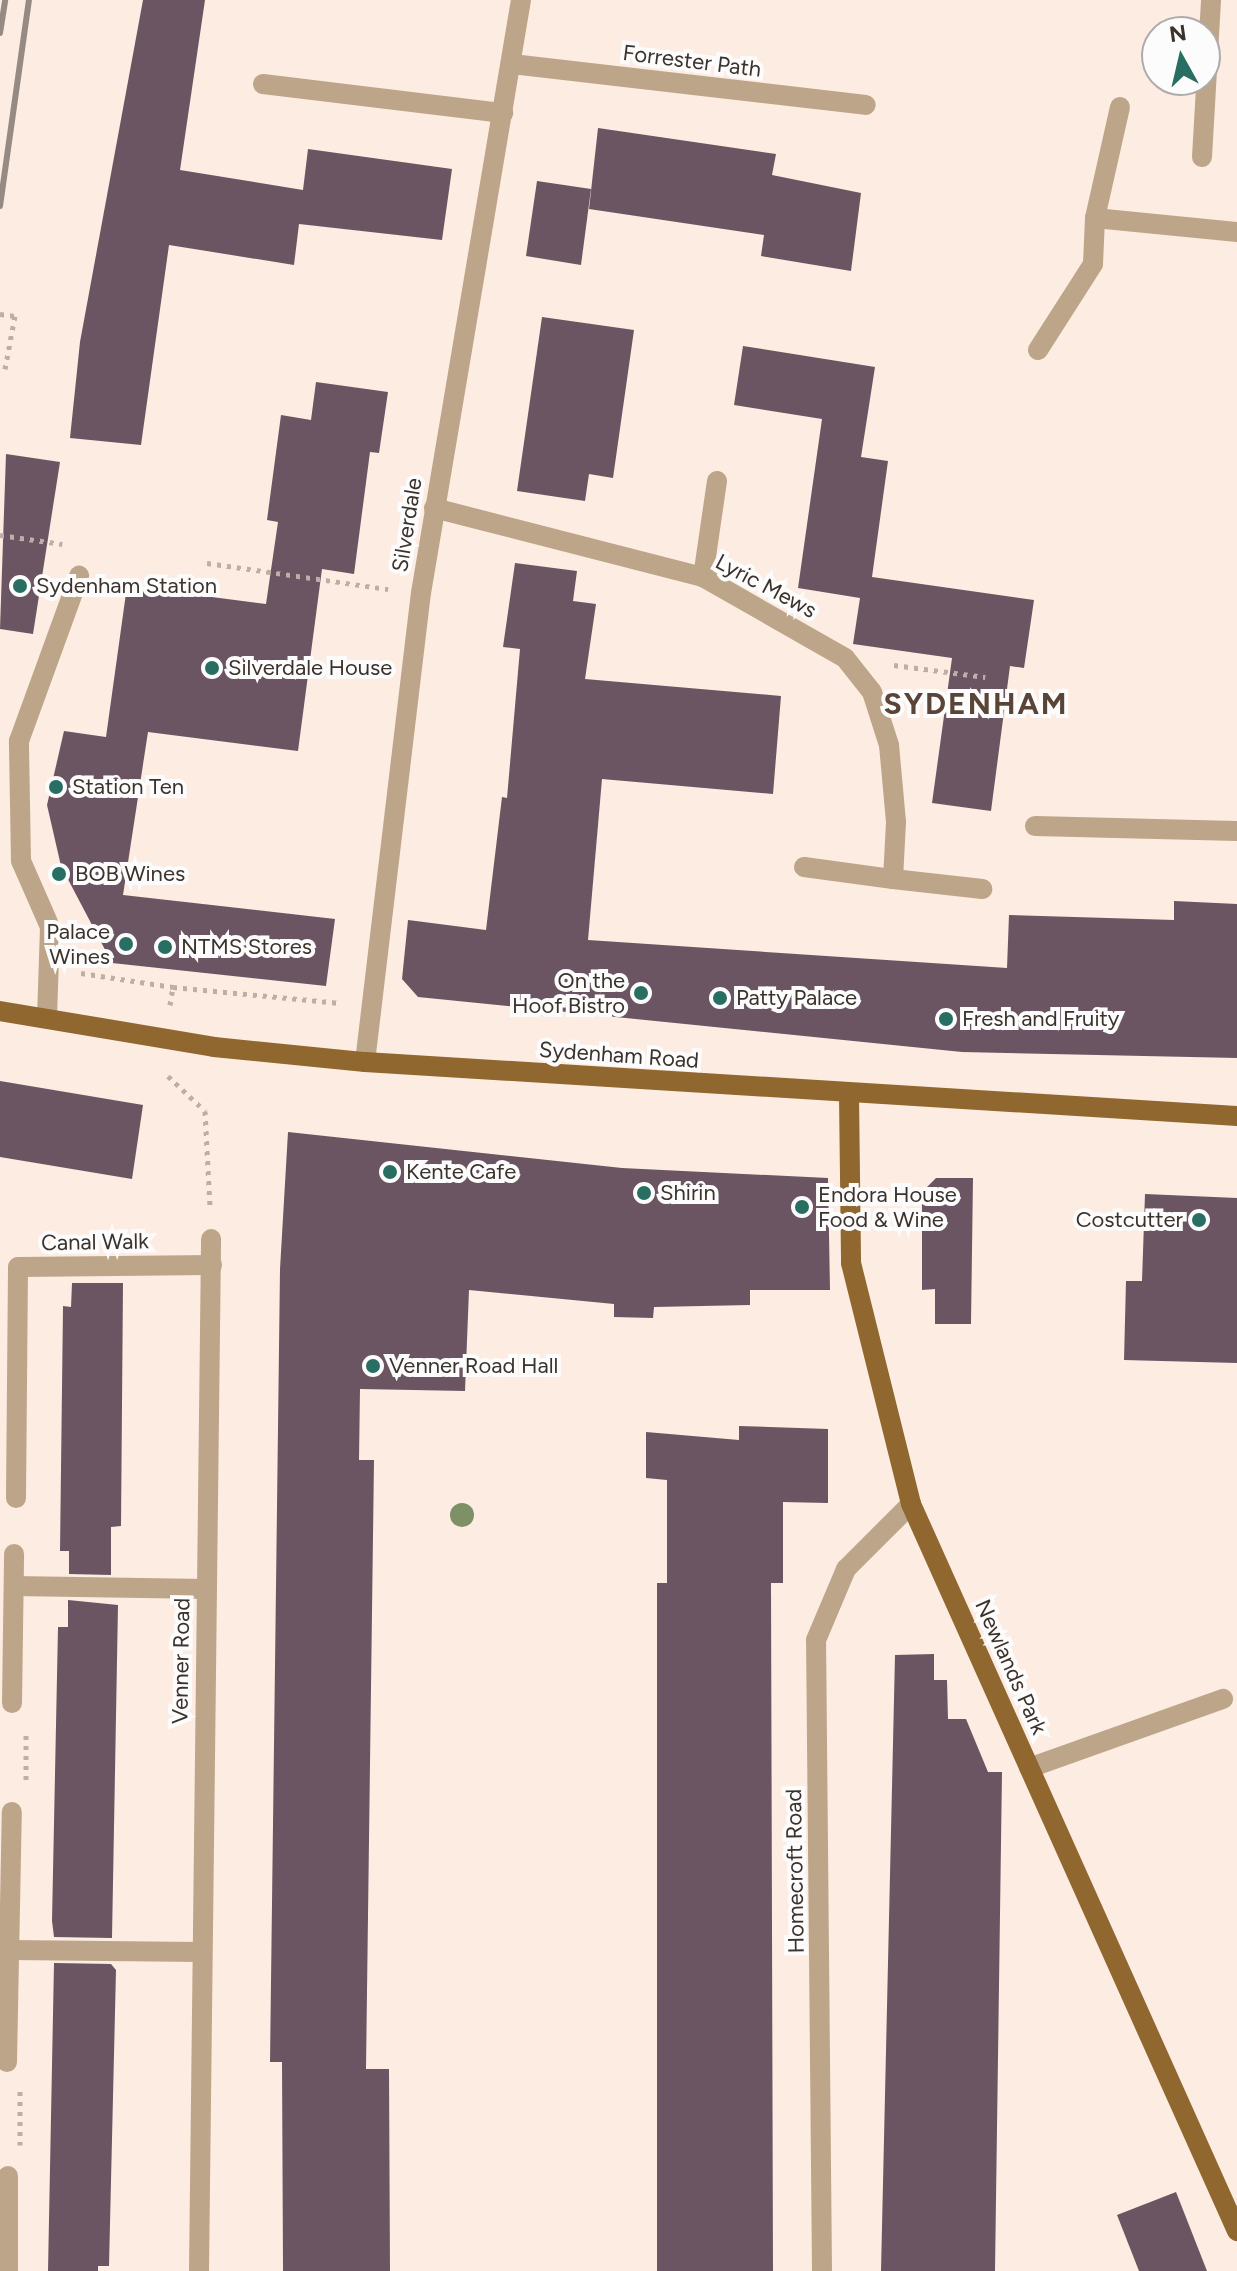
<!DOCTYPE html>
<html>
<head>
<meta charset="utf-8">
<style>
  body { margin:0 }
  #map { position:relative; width:1237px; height:2271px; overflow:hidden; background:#fcece2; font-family:Figtree,sans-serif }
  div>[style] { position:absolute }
  .building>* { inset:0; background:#6b5562 }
  .path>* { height:5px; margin-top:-2.5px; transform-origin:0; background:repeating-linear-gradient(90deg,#bdafa6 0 4px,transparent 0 10px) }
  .service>* { height:20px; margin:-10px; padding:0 10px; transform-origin:10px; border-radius:10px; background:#bda589 }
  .minor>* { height:20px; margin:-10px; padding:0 10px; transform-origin:10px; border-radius:10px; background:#bda589 }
  .primary>* { height:20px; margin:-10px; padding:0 10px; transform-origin:10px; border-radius:10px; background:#90672f }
  .rail>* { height:6px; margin:-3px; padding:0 3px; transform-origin:3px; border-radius:3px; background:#978a82 }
  .trees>* { width:24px; height:24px; margin:-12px; border-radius:50%; background:#7d9066 }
  .dots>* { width:22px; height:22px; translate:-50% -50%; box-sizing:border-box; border:4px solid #fcfcfc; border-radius:50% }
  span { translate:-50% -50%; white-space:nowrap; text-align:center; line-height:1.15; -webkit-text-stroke:8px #fcfcfc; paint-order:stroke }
  .street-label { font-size:22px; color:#3c322c }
  .poi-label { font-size:22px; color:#3c322c }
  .left { translate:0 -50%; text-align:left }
  .right { translate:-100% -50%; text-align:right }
  .district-label { font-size:30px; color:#594437; font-weight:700; letter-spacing:2px }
  .north { position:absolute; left:1141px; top:16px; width:80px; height:80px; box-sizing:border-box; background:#fcfcfc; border:2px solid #afaba9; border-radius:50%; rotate:352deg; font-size:22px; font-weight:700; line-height:32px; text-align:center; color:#3c322c }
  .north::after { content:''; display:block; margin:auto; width:28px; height:36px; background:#296e63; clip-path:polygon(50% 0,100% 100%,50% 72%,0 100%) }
</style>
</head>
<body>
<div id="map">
  <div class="building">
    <div style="clip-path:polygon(143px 0,205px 0,180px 170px,303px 190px,308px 149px,452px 169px,442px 240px,299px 224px,294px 265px,169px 245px,141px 445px,70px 438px,80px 342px)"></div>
    <div style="clip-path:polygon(598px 128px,776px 154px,772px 175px,861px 193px,851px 271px,761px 256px,764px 235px,589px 209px)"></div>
    <div style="clip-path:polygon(537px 181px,591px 189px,581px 265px,526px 256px)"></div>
    <div style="clip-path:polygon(542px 317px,634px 330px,613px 478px,589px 474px,585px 501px,517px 491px)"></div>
    <div style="clip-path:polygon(743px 346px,875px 367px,861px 457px,888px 461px,872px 577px,1034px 600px,1024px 668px,1010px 666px,991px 811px,932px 803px,952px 658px,853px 644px,860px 598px,798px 588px,822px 419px,734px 405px)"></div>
    <div style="clip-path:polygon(316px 382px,388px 392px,379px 453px,370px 452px,354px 574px,322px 569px,298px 751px,148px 732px,123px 895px,335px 919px,326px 986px,112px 963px,61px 866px,47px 805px,64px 731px,106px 737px,127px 586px,266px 604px,278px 522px,267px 520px,281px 415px,311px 420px)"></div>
    <div style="clip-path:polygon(6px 454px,60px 462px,33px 634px,0 629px)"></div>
    <div style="clip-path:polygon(515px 563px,577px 571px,573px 601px,596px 604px,585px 679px,781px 696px,773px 794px,602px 779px,588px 940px,1007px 968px,1009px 915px,1174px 920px,1174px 901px,1237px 904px,1237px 1058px,962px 1052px,418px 997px,402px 979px,408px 920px,486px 930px,502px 797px,507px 798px,520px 649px,503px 647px)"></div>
    <div style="clip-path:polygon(0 1081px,143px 1105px,132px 1179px,0 1157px)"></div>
    <div style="clip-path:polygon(288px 1132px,622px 1168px,828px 1178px,830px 1290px,750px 1290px,750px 1305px,654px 1307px,653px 1318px,614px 1317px,614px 1304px,469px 1290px,465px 1391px,360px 1389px,359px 1460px,374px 1460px,366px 2069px,389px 2069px,390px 2271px,283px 2271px,282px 2062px,270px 2062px,280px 1269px)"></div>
    <div style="clip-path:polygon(936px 1178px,973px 1178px,971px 1324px,935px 1324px,935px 1289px,922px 1290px,922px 1192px)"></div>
    <div style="clip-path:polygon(1145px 1194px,1237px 1198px,1237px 1363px,1124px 1360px,1126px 1281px,1142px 1281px)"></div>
    <div style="clip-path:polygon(72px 1283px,123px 1283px,121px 1526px,111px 1527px,111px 1575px,69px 1574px,69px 1551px,60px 1551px,63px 1306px,71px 1307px)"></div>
    <div style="clip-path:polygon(739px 1426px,828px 1429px,828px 1503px,783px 1502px,783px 1583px,771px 1583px,773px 2271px,657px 2271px,657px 1583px,667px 1583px,667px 1480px,646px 1478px,646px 1432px,739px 1440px)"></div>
    <div style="clip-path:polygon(68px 1600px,118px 1605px,112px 1938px,54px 1937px,52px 1921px,58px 1627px,68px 1627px)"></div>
    <div style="clip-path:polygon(934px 1654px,934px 1680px,947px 1680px,948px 1719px,966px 1719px,988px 1772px,1002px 1772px,995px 2271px,881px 2271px,895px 1655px)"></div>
    <div style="clip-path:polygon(54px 1963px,111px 1964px,116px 1970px,109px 2266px,98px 2266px,98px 2271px,48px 2271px)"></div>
    <div style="clip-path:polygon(1176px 2192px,1207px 2271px,1139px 2271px,1117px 2215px)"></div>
  </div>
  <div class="path">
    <div style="left:0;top:314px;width:15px;rotate:8deg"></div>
    <div style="left:15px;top:316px;width:54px;rotate:100.7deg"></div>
    <div style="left:0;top:535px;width:63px;rotate:8.3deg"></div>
    <div style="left:207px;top:563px;width:183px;rotate:8.2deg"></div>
    <div style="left:894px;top:665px;width:92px;rotate:7.5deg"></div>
    <div style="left:81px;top:973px;width:93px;rotate:8.7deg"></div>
    <div style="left:170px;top:1005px;width:18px;rotate:-81deg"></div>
    <div style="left:173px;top:987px;width:168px;rotate:5.5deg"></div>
    <div style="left:168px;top:1076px;width:51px;rotate:43.4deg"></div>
    <div style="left:205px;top:1111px;width:95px;rotate:87deg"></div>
    <div style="left:26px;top:1780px;width:46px;rotate:-90deg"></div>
    <div style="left:20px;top:2145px;width:54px;rotate:-90deg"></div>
  </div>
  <div class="service">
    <div style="left:1202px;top:157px;width:157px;rotate:-86.7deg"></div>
    <div style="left:1035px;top:826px;width:202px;rotate:1.4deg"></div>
    <div style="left:1029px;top:1768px;width:206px;rotate:-19.6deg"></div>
  </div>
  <div class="minor">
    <div style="left:512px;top:64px;width:356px;rotate:6.6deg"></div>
    <div style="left:263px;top:84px;width:242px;rotate:6.9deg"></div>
    <div style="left:1120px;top:107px;width:114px;rotate:102.7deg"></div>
    <div style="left:1095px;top:218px;width:143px;rotate:5.6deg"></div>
    <div style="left:1038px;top:350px;width:102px;rotate:-57.4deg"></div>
    <div style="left:1093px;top:264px;width:46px;rotate:-87.5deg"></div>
    <div style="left:434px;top:508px;width:278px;rotate:14.4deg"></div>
    <div style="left:703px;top:577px;width:163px;rotate:29.7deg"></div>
    <div style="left:845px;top:658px;width:43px;rotate:51.5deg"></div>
    <div style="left:872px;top:692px;width:56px;rotate:72.2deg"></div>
    <div style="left:889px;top:745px;width:77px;rotate:84.8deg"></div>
    <div style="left:896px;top:822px;width:57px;rotate:93deg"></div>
    <div style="left:893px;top:879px;width:90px;rotate:6.4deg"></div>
    <div style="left:703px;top:577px;width:97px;rotate:-81.7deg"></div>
    <div style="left:804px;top:867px;width:90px;rotate:7.7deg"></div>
    <div style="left:47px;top:1018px;width:91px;rotate:-88.1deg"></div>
    <div style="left:50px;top:927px;width:72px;rotate:-113.7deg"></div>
    <div style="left:21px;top:861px;width:120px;rotate:-91deg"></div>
    <div style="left:19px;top:741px;width:176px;rotate:-70deg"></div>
    <div style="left:365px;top:1062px;width:472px;rotate:-83.2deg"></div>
    <div style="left:421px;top:593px;width:601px;rotate:-80.43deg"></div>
    <div style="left:16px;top:1498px;width:231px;rotate:-89.5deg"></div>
    <div style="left:18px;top:1267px;width:194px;rotate:-0.6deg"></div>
    <div style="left:14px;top:1586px;width:192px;rotate:0.9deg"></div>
    <div style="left:12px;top:1703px;width:149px;rotate:-89.2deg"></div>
    <div style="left:10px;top:1950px;width:190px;rotate:0.6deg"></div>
    <div style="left:7px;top:2062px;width:250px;rotate:-88.9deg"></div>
    <div style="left:8px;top:2271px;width:95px;rotate:-90deg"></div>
    <div style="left:199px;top:2271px;width:1032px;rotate:-89.33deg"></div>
    <div style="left:822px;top:2271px;width:631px;rotate:-90.54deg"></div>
    <div style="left:816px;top:1640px;width:77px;rotate:-67.1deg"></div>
    <div style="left:846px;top:1569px;width:92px;rotate:-45deg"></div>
  </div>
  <div class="primary">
    <div style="left:0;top:1011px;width:217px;rotate:9.5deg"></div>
    <div style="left:214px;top:1047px;width:152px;rotate:5.7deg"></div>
    <div style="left:365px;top:1062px;width:874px;rotate:3.54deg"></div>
    <div style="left:849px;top:1095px;width:168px;rotate:89.3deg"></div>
    <div style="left:851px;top:1263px;width:248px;rotate:76deg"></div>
    <div style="left:911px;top:1504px;width:797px;rotate:65.85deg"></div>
  </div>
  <div class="rail">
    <div style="left:0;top:33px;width:33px;rotate:-81deg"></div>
    <div style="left:0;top:206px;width:208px;rotate:-82deg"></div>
  </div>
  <div class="trees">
    <div style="left:462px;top:1515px"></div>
  </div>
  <div class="dots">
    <div style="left:20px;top:586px;background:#296e63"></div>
    <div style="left:212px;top:668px;background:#296e63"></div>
    <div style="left:56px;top:787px;background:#296e63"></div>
    <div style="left:59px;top:874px;background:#296e63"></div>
    <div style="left:126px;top:944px;background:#296e63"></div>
    <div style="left:165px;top:947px;background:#296e63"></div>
    <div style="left:641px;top:993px;background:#296e63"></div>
    <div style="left:720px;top:998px;background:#296e63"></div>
    <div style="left:946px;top:1019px;background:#296e63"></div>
    <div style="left:390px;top:1172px;background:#296e63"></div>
    <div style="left:644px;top:1193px;background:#296e63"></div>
    <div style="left:802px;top:1207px;background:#296e63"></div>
    <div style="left:1199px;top:1220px;background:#296e63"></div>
    <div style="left:373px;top:1366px;background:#296e63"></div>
  </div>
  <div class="street-label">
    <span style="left:692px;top:61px;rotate:7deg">Forrester Path</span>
    <span style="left:407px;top:525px;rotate:-81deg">Silverdale</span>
    <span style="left:766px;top:586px;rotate:28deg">Lyric Mews</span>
    <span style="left:619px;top:1055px;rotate:4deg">Sydenham Road</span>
    <span style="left:95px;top:1242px;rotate:-1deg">Canal Walk</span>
    <span style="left:181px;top:1661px;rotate:-89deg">Venner Road</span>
    <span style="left:1011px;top:1667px;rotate:66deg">Newlands Park</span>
    <span style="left:795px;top:1871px;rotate:-91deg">Homecroft Road</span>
  </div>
  <div class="poi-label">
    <span class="left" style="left:36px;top:586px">Sydenham Station</span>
    <span class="left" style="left:228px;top:668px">Silverdale House</span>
    <span class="left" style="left:72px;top:787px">Station Ten</span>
    <span class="left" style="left:75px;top:874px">BOB Wines</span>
    <span class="right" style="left:110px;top:944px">Palace<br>Wines</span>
    <span class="left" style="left:181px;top:947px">NTMS Stores</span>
    <span class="right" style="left:625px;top:993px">On the<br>Hoof Bistro</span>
    <span class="left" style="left:736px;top:998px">Patty Palace</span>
    <span class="left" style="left:962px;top:1019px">Fresh and Fruity</span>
    <span class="left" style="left:406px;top:1172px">Kente Cafe</span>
    <span class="left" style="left:660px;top:1193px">Shirin</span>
    <span class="left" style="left:818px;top:1207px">Endora House<br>Food &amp; Wine</span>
    <span class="right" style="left:1183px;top:1220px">Costcutter</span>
    <span class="left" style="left:389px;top:1366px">Venner Road Hall</span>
  </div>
  <div class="district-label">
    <span style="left:976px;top:704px">SYDENHAM</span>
  </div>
  <div class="north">N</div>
</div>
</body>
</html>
